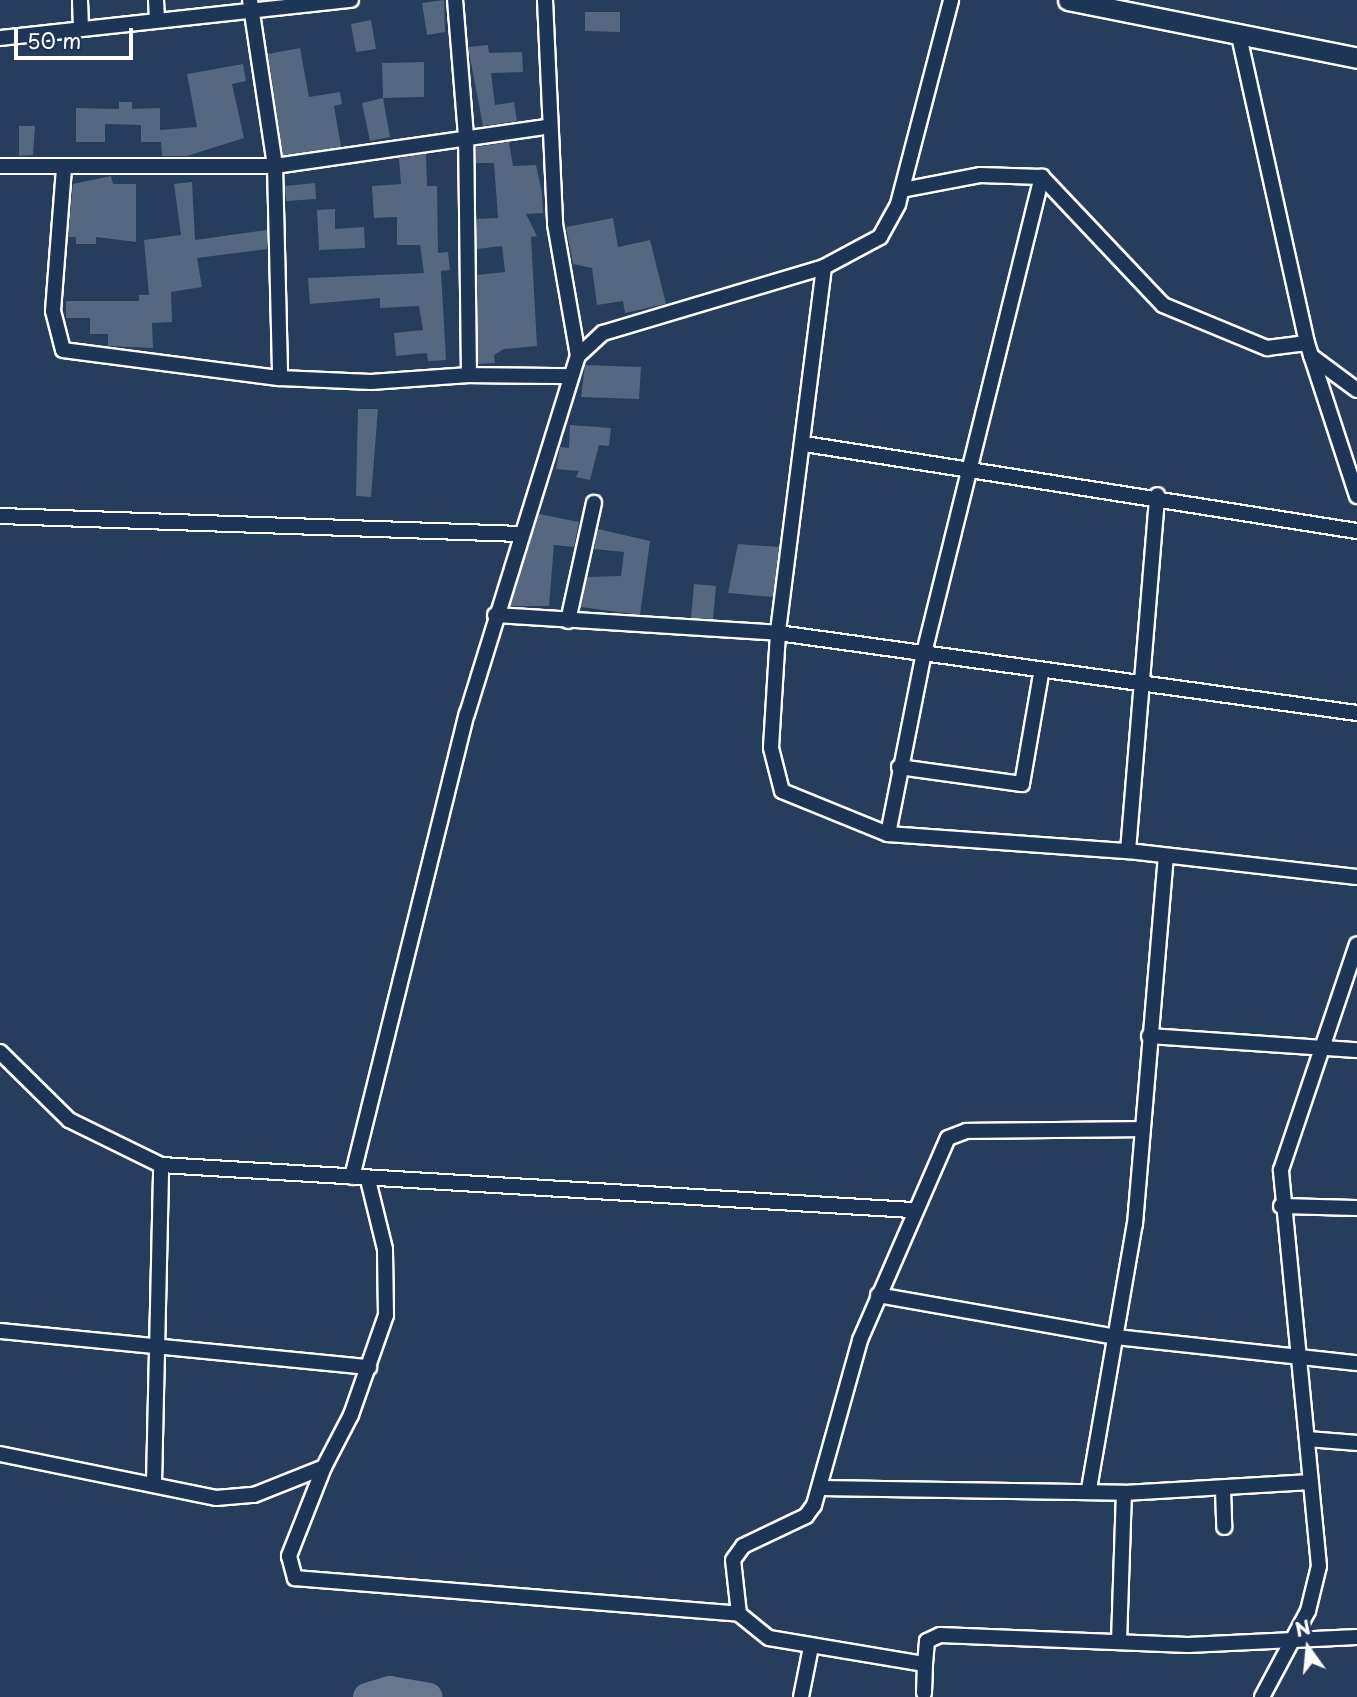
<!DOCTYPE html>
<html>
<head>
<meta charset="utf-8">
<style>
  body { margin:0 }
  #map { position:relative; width:1357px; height:1697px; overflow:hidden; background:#263d5e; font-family:"Playpen Sans",sans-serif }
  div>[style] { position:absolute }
  .river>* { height:28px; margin:-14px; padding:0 14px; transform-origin:14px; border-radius:14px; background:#67788e }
  .building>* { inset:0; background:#556781 }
  .roads { filter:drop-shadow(2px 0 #fff) drop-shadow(-2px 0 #fff) drop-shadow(0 2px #fff) drop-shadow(0 -2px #fff) }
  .street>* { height:14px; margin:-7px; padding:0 7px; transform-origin:7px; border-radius:7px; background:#1d3557 }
  .secondary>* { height:19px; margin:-9.5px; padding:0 9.5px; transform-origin:9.5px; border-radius:9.5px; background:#1d3557 }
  span { translate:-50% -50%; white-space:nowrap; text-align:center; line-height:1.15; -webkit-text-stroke:5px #1d3557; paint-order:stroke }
  .north { position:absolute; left:1273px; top:1613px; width:70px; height:70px; -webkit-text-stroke:5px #1d3557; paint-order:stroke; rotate:345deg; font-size:19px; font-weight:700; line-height:28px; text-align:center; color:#fff }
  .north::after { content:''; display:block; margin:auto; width:24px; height:32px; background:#fff; clip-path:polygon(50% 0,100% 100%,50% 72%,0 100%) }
  .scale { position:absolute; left:14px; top:28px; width:119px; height:32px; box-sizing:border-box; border:4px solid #fff; border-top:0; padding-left:9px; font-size:21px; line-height:24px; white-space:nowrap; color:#fff; -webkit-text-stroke:5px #1d3557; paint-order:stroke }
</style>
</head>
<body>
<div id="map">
  <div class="river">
    <div style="left:367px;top:1697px;width:24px;rotate:-17deg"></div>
    <div style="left:390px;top:1690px;width:39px;rotate:10deg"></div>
  </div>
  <div class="building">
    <div style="clip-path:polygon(444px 0,445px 32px,427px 35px,422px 3px)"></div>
    <div style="clip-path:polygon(585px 12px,620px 12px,620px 32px,585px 31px)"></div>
    <div style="clip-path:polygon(371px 20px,376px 49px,356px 52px,351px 24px)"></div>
    <div style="clip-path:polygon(488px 45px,489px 53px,522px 52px,523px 72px,491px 73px,495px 105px,514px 102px,517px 121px,483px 126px,468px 47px)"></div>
    <div style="clip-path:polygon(300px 48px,309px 97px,340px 92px,342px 104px,334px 106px,341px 147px,283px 155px,268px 54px)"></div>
    <div style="clip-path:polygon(424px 62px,424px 97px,383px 98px,382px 63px)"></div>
    <div style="clip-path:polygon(243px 64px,246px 81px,232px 84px,244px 138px,187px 156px,162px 156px,161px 142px,141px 142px,141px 125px,105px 124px,105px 142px,76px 142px,76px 108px,119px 109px,119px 102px,132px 102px,132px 109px,160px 108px,160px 130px,197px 127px,187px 74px)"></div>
    <div style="clip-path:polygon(383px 98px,390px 137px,370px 141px,362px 103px)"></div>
    <div style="clip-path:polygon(19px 126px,35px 126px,33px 155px,19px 156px)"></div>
    <div style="clip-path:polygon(509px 142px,513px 166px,536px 165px,542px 193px,543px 213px,526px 214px,537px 236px,531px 237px,537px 346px,504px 349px,494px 355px,495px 363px,478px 364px,477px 275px,505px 272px,502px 246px,477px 249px,477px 219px,498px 218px,494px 163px,476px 163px,476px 147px)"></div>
    <div style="clip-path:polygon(426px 154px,427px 186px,437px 186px,438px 253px,448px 252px,450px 270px,441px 271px,446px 360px,428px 361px,427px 353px,396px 356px,394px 333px,423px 330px,419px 306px,380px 308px,380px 298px,310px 304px,308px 278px,424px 273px,420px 245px,397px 245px,397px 217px,374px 218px,372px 186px,401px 184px,399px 158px)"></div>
    <div style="clip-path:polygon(111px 176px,113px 184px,136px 184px,136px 242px,96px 237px,96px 244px,76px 244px,76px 237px,68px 237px,73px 184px)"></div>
    <div style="clip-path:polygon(192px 182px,195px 240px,267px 230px,267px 249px,197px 258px,202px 287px,171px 292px,172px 322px,152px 323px,153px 348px,108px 346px,108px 334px,90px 334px,90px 318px,66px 318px,66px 301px,139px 301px,139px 295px,149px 295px,144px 240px,181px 235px,174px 184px)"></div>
    <div style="clip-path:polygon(315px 183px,316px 199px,286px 201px,285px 186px)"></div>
    <div style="clip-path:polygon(335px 209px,335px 229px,364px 227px,365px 248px,319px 250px,317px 210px)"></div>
    <div style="clip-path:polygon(613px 218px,618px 247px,650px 240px,666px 304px,625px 313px,623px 301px,597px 305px,592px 268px,573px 264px,566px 227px)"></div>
    <div style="clip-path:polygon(585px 365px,641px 367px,639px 399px,581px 397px)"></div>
    <div style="clip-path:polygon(358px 409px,378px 409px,371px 497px,356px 496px)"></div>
    <div style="clip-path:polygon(570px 425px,611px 428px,609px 446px,599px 445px,590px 480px,576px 477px,579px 471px,556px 469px,560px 447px,569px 448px)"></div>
    <div style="clip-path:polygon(539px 514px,579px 522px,574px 547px,554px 545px,549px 606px,510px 606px)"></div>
    <div style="clip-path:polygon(598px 529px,650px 541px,640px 615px,581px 607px,587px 577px,621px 576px,624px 552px,594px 549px)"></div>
    <div style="clip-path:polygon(738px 544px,779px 547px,773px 597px,728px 593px)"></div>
    <div style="clip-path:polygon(694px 584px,716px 586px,713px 619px,691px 618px)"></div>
  </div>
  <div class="roads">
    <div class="street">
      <div style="left:80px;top:0;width:28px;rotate:88deg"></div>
      <div style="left:156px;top:0;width:20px;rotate:87deg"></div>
      <div style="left:250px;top:0;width:168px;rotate:81.4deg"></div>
      <div style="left:275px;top:166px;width:212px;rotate:88.6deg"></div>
      <div style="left:545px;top:0;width:224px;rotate:87.4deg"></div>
      <div style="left:555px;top:224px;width:134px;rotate:80.1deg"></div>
      <div style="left:578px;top:356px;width:34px;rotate:-43deg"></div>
      <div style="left:603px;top:333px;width:231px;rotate:-16.6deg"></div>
      <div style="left:824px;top:267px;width:64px;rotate:-28.2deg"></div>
      <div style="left:880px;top:237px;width:38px;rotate:-61deg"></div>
      <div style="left:898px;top:204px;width:211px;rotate:-75.4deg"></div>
      <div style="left:1239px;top:36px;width:314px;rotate:77.5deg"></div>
      <div style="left:1307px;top:343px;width:161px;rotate:71.9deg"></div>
      <div style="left:0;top:38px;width:353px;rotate:-6.2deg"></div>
      <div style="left:0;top:166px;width:275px"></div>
      <div style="left:275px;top:166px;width:274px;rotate:-8.2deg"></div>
      <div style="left:64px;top:168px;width:143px;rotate:94.4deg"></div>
      <div style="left:53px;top:311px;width:40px;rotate:75.6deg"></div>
      <div style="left:63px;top:350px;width:219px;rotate:7.4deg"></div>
      <div style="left:280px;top:378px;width:91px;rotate:2.5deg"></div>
      <div style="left:371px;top:382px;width:98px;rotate:-4.1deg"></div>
      <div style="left:469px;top:375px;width:239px;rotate:-90.7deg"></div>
      <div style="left:466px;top:136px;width:136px;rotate:-94.6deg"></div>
      <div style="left:902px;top:190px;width:79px;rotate:-10.9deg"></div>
      <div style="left:980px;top:175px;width:62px;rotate:1.8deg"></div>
      <div style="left:1042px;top:177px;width:176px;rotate:46.6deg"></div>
      <div style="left:1163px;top:305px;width:113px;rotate:22.5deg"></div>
      <div style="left:1267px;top:348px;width:40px;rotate:-7.1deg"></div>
      <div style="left:824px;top:267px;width:369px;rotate:97.2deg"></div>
      <div style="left:778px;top:633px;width:115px;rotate:93.5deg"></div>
      <div style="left:771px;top:748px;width:44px;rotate:75.7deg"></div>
      <div style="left:782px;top:791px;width:114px;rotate:22.1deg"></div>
      <div style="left:888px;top:834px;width:241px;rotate:4.1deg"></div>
      <div style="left:1128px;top:851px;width:230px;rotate:6.5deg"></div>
      <div style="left:1311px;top:356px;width:57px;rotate:36.5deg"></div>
      <div style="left:469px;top:375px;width:101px;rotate:0.6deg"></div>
      <div style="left:805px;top:444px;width:559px;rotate:8.96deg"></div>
      <div style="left:0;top:516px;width:520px;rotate:1.98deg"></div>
      <div style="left:495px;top:615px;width:284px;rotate:3.6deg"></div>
      <div style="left:778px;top:633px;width:585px;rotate:7.87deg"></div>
      <div style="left:568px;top:621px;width:121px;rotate:-77.6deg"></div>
      <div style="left:899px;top:767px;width:124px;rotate:7.9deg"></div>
      <div style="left:1022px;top:784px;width:112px;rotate:-80.2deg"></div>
      <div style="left:888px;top:834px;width:180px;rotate:-78.8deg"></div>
      <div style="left:923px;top:657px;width:495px;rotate:-76.1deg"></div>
      <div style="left:1128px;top:851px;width:357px;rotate:-85.3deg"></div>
      <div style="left:1149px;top:1036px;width:208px;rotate:3.9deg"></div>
      <div style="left:0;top:1052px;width:97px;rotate:44.6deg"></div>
      <div style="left:69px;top:1120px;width:102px;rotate:26.1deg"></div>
      <div style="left:161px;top:1165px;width:751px;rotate:3.43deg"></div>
      <div style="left:352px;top:1177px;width:477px;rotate:-76.1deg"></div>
      <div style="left:467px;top:714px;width:375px;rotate:-72.8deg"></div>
      <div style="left:1281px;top:1206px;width:76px;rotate:1.5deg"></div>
      <div style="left:878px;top:1295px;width:242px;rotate:10deg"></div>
      <div style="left:1116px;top:1337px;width:242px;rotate:6.2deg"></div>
      <div style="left:0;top:1331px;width:371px;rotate:5.6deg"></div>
      <div style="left:1308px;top:1439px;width:49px;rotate:4.7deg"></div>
      <div style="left:0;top:1454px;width:220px;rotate:11.5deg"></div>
      <div style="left:216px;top:1498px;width:38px;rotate:-5deg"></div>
      <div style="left:254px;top:1495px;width:75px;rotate:-21.8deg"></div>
      <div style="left:324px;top:1467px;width:59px;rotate:-62.6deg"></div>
      <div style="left:351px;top:1415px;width:106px;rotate:-70.7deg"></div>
      <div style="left:386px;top:1315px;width:66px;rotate:-90.9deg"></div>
      <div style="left:385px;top:1249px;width:71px;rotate:-103.8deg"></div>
      <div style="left:324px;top:1467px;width:96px;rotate:111.5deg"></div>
      <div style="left:289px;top:1556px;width:23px;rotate:75deg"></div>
      <div style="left:295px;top:1578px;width:445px;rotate:4.6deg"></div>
      <div style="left:739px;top:1614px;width:38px;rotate:39deg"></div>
      <div style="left:769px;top:1638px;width:158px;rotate:9.5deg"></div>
      <div style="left:925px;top:1664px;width:23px;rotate:-85deg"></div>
      <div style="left:927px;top:1641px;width:14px;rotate:-25deg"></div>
      <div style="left:940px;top:1635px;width:248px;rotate:2.3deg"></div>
      <div style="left:1188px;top:1645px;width:169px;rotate:-2.7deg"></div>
      <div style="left:154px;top:1483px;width:318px;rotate:-88.7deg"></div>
      <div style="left:820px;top:1488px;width:304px;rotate:0.9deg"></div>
      <div style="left:1124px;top:1493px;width:187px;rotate:-3.4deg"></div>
      <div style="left:1089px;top:1489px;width:269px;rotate:-80.2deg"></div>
      <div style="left:1135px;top:1224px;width:367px;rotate:-85.2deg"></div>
      <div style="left:1223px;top:1490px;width:37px;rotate:88deg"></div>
      <div style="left:739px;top:1614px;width:54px;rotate:-96.3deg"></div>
      <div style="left:733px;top:1560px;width:17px;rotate:-54deg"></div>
      <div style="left:743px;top:1546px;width:70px;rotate:-25.5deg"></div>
      <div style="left:806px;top:1516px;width:14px;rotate:-54deg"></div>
      <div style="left:814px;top:1505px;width:171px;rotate:-74.4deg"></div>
      <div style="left:860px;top:1340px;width:220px;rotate:-66.5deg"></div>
      <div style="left:948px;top:1138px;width:19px;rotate:-21deg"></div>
      <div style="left:966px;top:1131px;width:177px;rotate:-0.6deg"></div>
      <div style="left:1119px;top:1642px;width:149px;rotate:-88.1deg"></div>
      <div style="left:924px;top:1693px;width:29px;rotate:-88deg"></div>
      <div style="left:801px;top:1697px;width:51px;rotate:-78.7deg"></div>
      <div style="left:1262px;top:1697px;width:98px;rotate:-61.9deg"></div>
      <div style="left:1308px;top:1611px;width:46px;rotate:-76.3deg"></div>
      <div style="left:1319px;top:1566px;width:398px;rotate:-95.5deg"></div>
      <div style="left:1281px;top:1170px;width:238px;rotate:-71.4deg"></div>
    </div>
    <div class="secondary">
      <div style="left:1068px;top:0;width:295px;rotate:11.3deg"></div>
    </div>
  </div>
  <div class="north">N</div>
  <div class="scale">50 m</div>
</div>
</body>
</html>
